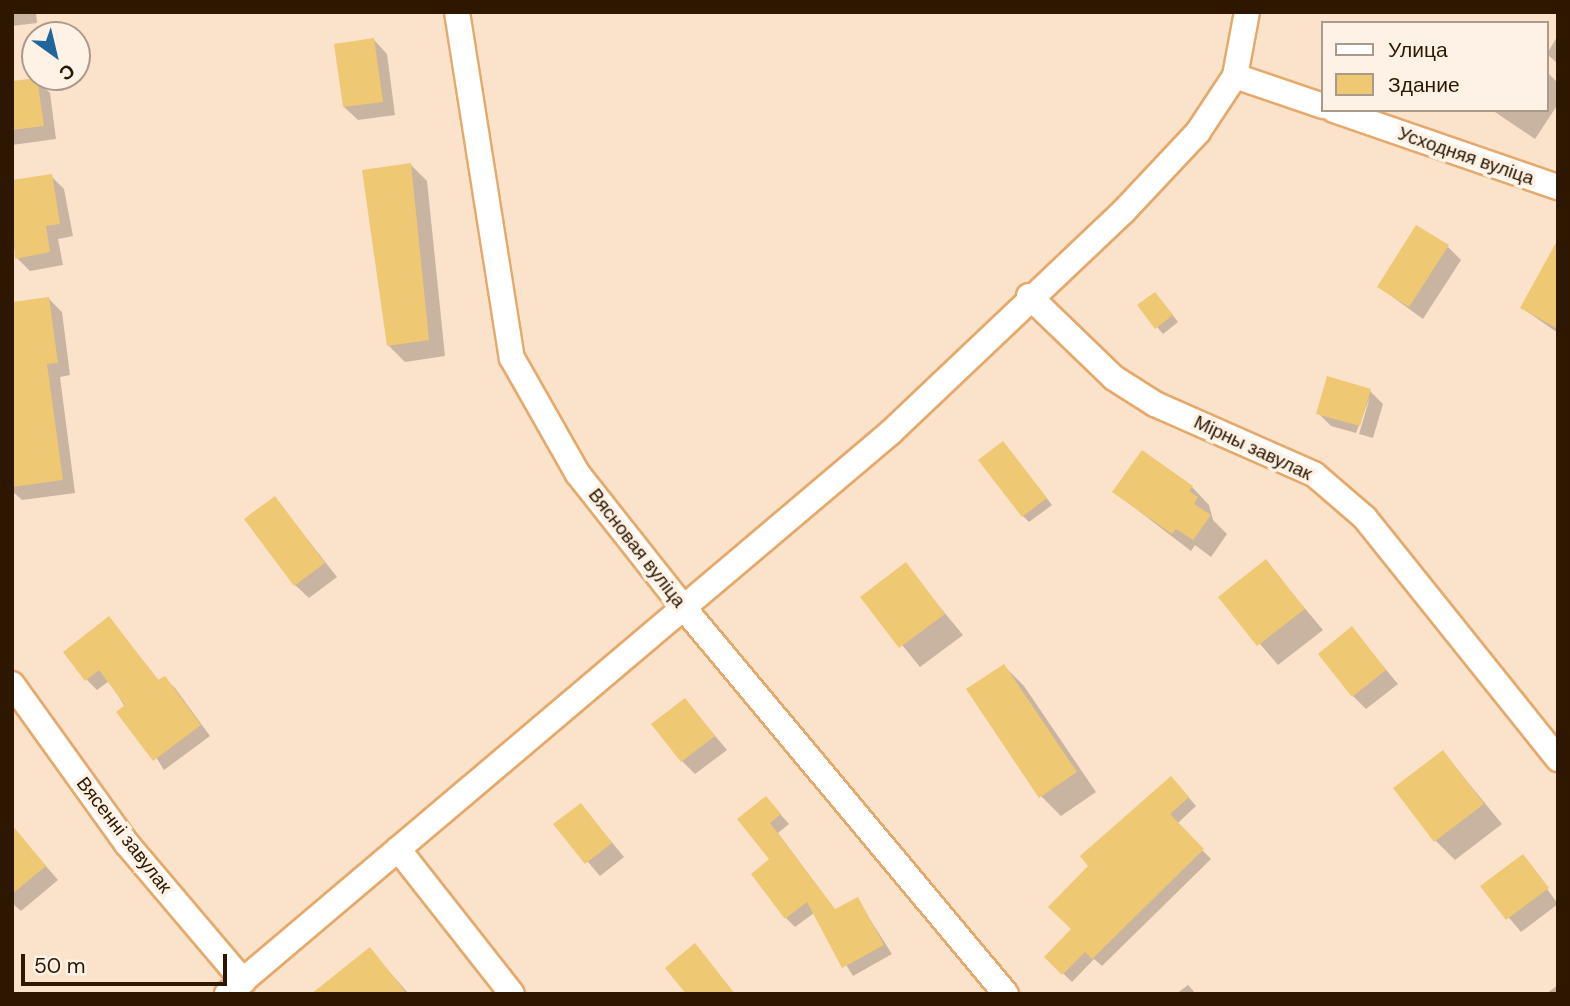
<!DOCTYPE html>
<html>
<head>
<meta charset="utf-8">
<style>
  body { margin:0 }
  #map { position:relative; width:1570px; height:1006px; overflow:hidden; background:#fbe2ca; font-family:"DM Sans",sans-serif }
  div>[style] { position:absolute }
  .shadow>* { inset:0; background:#0003 }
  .building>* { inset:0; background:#eec873 }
  .roads { filter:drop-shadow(2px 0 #e5a96b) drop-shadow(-2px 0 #e5a96b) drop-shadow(0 2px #e5a96b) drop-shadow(0 -2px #e5a96b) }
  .minor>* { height:24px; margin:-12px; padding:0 12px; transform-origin:12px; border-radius:12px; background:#fff }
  span { translate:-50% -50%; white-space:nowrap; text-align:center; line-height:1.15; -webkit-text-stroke:7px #fef2e6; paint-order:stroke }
  .street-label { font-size:19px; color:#2d1700 }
  .frame { position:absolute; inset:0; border:14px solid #2d1700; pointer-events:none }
  .legend { position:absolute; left:1321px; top:21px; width:228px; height:91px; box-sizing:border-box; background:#fef2e6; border:2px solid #aa9a8a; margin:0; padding:9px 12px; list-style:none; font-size:21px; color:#2d1700 }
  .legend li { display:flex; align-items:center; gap:14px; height:35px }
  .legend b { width:35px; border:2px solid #aa9a8a }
  .north { position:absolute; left:21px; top:21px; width:70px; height:70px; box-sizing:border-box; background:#fef2e6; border:2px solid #aa9a8a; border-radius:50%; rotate:146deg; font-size:19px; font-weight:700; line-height:28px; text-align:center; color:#2d1700 }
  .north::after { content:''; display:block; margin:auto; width:24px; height:32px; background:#21669b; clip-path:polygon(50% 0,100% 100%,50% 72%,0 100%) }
  .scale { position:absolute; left:21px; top:954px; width:206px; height:32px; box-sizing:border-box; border:4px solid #2d1700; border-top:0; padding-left:9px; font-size:21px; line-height:24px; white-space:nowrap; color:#2d1700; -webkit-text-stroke:5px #fef2e6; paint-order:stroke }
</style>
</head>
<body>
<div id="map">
  <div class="shadow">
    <div style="clip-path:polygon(12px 12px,36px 12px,37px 23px,12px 26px)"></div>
    <div style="clip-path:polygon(1558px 35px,1558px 64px,1547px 54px)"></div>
    <div style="clip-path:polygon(374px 40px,387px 54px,395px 115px,358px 120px,344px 107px)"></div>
    <div style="clip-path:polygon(1547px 72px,1558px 83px,1558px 104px,1535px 139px,1492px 110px,1547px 110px)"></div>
    <div style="clip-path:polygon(37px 80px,50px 93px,56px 139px,12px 145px,12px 83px)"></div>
    <div style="clip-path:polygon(411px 165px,427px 181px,445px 356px,405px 362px,388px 345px)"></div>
    <div style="clip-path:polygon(51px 176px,64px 189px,73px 236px,58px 239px,63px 265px,30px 271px,17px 258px,12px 240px,12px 182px)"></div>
    <div style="clip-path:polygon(1448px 247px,1461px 260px,1423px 319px,1379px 287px)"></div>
    <div style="clip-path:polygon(1558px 267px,1558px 333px,1522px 308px)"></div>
    <div style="clip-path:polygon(49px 299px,62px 312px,70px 375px,60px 377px,75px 493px,22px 500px,12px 491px,12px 304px)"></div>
    <div style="clip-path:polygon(1161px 300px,1178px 322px,1163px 334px,1139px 306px)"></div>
    <div style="clip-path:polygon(1370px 391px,1383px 404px,1373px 438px,1359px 434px,1370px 397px,1356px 433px,1331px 426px,1318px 413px)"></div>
    <div style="clip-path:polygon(1003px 443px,1052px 505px,1029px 522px,1023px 516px)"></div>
    <div style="clip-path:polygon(1192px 487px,1209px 505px,1213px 520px,1227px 534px,1211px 557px,1195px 545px,1191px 551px,1114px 492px)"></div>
    <div style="clip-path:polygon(275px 498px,337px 577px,309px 598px,295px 585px)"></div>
    <div style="clip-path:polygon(1266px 562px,1323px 630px,1278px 665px,1220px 597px)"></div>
    <div style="clip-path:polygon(905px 565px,963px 635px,920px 667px,863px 597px)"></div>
    <div style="clip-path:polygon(109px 618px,160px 682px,164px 678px,175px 688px,210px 736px,164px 770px,109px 681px,97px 690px,87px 680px)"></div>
    <div style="clip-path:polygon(1352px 629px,1398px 684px,1366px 709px,1353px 696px)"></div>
    <div style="clip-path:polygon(1004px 666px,1024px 686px,1096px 792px,1061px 816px,1041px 796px)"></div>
    <div style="clip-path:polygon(685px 700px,727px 750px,695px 774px,682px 761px)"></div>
    <div style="clip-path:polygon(1443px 752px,1502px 824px,1455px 860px,1436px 841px)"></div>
    <div style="clip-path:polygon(1179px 786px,1196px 806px,1177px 824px,1211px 859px,1102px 966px,1094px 959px,1072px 982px,1046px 957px,1073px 929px,1091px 866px)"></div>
    <div style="clip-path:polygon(766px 798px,789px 824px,778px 833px,836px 911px,857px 899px,892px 954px,853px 976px,814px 913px,795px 927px,786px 918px,772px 860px)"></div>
    <div style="clip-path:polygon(581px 805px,624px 857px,600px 876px,556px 825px)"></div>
    <div style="clip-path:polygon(12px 827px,58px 880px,21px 911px,12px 903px)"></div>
    <div style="clip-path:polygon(1523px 856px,1558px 904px,1521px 932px,1482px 886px)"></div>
    <div style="clip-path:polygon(370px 950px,409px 994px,325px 994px)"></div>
    <div style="clip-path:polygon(1188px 985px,1196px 994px,1176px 994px)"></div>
    <div style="clip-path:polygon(1558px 985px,1558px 994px,1548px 994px,1547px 993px)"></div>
  </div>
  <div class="building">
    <div style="clip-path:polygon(374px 38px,383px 102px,343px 107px,334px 44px)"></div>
    <div style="clip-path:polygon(37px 78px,44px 126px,12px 130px,12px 81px)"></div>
    <div style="clip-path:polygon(411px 163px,429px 340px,387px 346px,362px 170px)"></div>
    <div style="clip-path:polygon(52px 174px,60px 224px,46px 226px,50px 252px,15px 259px,12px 180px)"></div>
    <div style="clip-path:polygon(1416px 225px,1449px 245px,1409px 307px,1377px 287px)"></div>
    <div style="clip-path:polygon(1558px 239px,1558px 329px,1520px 308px)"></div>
    <div style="clip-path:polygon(1155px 292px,1173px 315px,1155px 329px,1137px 305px)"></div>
    <div style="clip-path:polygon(49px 297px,58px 363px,47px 364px,63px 480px,12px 487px,12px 302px)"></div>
    <div style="clip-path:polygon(1327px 376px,1371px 389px,1360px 426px,1316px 414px)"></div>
    <div style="clip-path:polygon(1003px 441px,1047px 498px,1022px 517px,978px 460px)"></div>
    <div style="clip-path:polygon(1142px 450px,1193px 486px,1189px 491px,1198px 497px,1194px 504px,1211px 515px,1193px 540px,1176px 529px,1172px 534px,1112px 492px)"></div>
    <div style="clip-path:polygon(275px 496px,325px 563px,294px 586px,244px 519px)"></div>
    <div style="clip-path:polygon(1266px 559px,1305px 609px,1257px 646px,1218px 597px)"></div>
    <div style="clip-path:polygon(906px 562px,945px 614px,899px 648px,860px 597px)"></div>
    <div style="clip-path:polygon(109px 616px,158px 680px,165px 676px,201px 725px,153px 761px,116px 712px,125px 705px,99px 670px,85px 681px,63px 652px)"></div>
    <div style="clip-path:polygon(1352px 626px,1386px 670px,1352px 697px,1318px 654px)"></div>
    <div style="clip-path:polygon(1004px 664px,1077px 772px,1039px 798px,966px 689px)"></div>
    <div style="clip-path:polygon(685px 698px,715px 736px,681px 762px,651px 724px)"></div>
    <div style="clip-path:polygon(1443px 750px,1484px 804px,1434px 842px,1393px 788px)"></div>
    <div style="clip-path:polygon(1171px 776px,1189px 797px,1170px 814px,1204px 849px,1092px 959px,1085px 952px,1062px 975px,1044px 957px,1071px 929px,1048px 907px,1088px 866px,1080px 856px)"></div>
    <div style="clip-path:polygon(766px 796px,781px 814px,770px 823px,835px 909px,858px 897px,884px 945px,842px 968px,807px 902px,785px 919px,751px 874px,769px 859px,737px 819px)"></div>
    <div style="clip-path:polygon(581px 803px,612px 843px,585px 864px,553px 824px)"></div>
    <div style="clip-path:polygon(12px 825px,46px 866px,12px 894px)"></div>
    <div style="clip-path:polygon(1523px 854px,1549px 888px,1506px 920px,1480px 886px)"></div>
    <div style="clip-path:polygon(695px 943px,735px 994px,686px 994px,665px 968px)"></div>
    <div style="clip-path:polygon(370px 947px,407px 994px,311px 994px)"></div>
  </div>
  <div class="roads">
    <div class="minor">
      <div style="left:457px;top:12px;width:350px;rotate:81deg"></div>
      <div style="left:512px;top:358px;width:133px;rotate:60.4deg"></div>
      <div style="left:578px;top:474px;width:169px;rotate:51.7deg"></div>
      <div style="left:683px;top:607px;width:504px;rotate:50.15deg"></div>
      <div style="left:1235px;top:76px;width:93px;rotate:18.8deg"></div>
      <div style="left:1334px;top:110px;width:237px;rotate:19deg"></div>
      <div style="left:1029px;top:296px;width:118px;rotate:44deg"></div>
      <div style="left:1114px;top:378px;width:49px;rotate:32.4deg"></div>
      <div style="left:1155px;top:404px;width:174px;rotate:23.8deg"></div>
      <div style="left:1314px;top:474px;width:67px;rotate:40.8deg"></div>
      <div style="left:1365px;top:518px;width:309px;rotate:51.3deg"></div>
      <div style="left:12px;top:684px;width:197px;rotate:54.3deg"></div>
      <div style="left:127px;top:844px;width:180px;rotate:49.7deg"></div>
      <div style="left:398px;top:849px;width:184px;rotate:51.8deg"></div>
      <div style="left:227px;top:994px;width:870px;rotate:-40.24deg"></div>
      <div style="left:891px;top:432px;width:320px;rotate:-43.5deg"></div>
      <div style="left:1123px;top:212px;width:110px;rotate:-46.8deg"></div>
      <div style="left:1198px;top:132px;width:67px;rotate:-56.5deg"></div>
      <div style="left:1235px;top:76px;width:65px;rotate:-79.4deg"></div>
    </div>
  </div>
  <div class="street-label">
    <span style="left:1466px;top:156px;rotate:19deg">Усходняя вуліца</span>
    <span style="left:1253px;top:448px;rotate:25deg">Мірны завулак</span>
    <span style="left:637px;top:548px;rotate:52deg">Вясновая вуліца</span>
    <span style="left:124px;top:835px;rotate:52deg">Вясенні завулак</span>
  </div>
  <div class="frame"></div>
  <ul class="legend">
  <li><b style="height:9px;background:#fff"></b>Улица</li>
  <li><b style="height:19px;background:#eec873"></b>Здание</li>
  </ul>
  <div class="north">С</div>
  <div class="scale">50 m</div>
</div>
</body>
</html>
